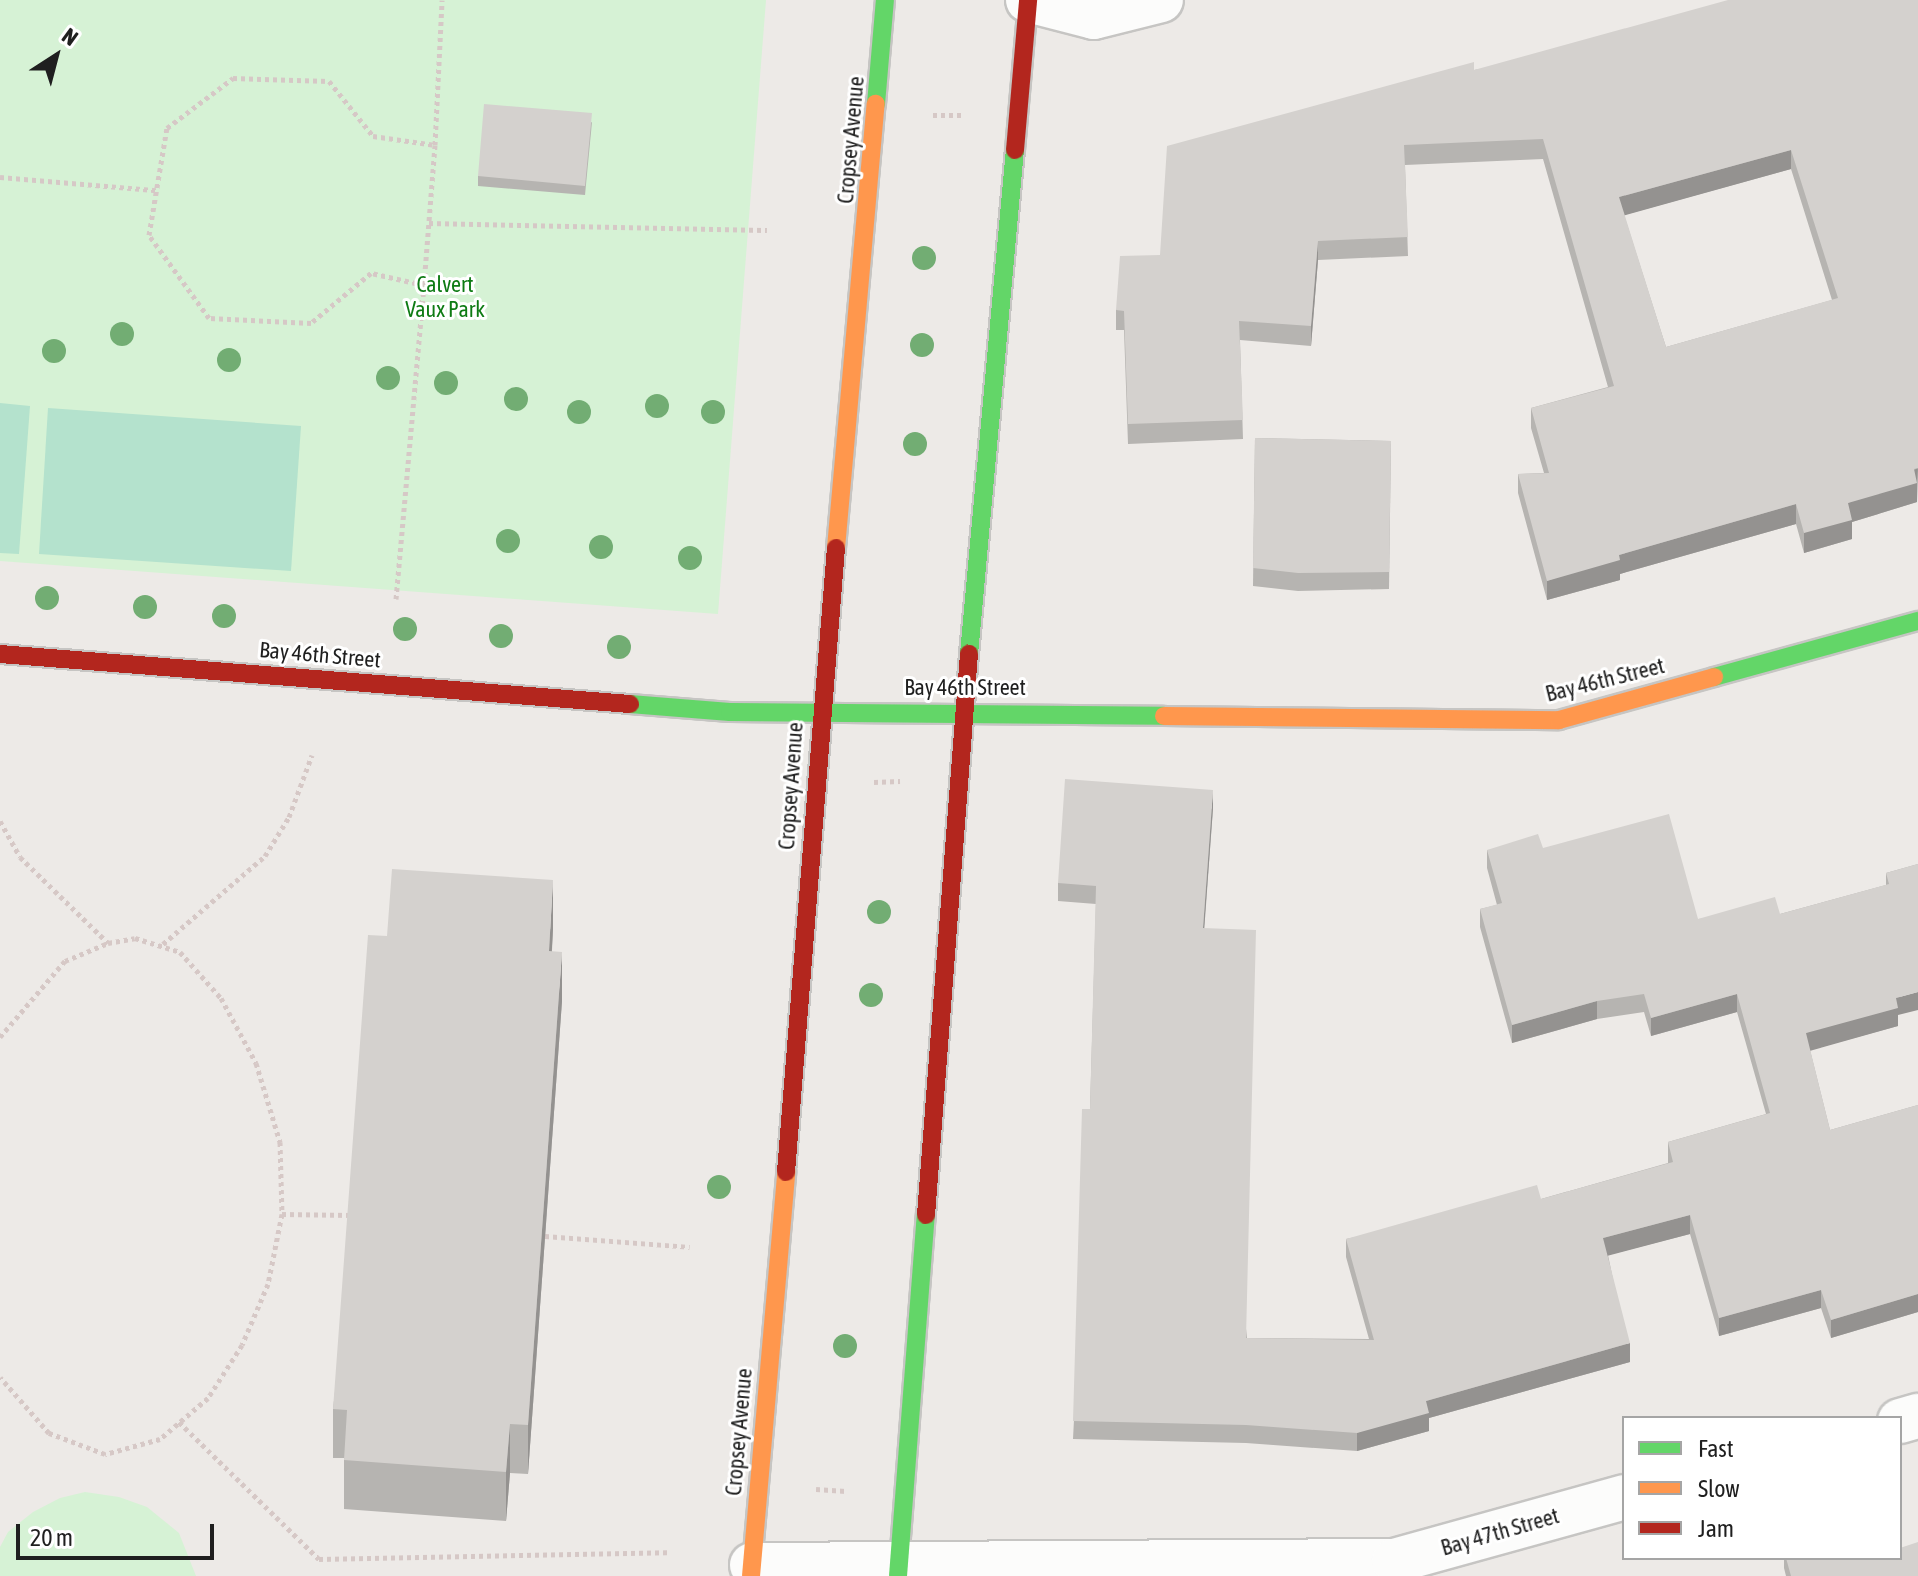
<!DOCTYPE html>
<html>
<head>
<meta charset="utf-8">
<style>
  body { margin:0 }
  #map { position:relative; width:1918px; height:1576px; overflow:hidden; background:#edeae7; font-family:"Asap Condensed",sans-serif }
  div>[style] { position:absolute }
  .park>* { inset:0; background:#d6f2d5 }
  .pitch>* { inset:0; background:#b4e2cd }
  .path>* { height:5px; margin-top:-2.5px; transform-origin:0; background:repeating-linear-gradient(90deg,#d6c8c6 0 4px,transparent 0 8px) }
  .roads { filter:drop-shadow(2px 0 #c6c5c3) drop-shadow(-2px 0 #c6c5c3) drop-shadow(0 2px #c6c5c3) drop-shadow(0 -2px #c6c5c3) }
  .street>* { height:44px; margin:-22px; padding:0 22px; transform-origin:22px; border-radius:22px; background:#fcfcfb }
  .fast>* { height:18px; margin:-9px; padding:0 9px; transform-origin:9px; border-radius:9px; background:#63d668 }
  .slow>* { height:18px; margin:-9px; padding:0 9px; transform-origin:9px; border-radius:9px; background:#ff974d }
  .jam>* { height:18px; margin:-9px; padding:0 9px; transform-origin:9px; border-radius:9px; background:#b3261e }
  .trees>* { width:24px; height:24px; margin:-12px; border-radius:50%; background:#72ad73 }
  .wall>* { inset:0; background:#b6b4b1 }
  .shaded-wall>* { inset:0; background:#949290 }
  .building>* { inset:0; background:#d4d1ce }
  span { translate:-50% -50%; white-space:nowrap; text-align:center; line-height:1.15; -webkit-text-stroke:6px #fff; paint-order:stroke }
  .street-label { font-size:22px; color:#1f1f1f }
  .park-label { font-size:22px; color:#0e7b14 }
  .legend { position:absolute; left:1622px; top:1416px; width:280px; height:144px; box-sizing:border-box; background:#fff; border:2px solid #a5a5a5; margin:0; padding:10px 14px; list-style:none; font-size:24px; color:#1f1f1f }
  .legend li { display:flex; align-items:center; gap:16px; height:40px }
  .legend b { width:40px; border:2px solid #a5a5a5 }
  .north { position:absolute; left:16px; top:16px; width:80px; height:80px; -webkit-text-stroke:6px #fff; paint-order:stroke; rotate:36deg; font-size:22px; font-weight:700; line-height:32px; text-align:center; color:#1f1f1f }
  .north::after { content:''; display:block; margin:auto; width:28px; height:36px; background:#1f1f1f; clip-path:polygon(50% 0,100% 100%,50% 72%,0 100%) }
  .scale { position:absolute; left:16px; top:1524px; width:198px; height:36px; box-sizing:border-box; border:4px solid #1f1f1f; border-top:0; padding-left:10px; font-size:24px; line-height:28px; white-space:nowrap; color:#1f1f1f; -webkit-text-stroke:6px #fff; paint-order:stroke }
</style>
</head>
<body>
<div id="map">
  <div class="park">
    <div style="clip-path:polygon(0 0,766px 0,718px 614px,0 561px)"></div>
    <div style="clip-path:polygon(85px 1492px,119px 1497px,147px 1507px,179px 1533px,196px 1576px,0 1576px,0 1547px,8px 1532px,33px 1512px,60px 1498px)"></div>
  </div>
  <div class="pitch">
    <div style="clip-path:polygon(0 403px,30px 406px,19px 554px,0 553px)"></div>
    <div style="clip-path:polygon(48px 408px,301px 426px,291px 571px,39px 554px)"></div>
  </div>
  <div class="path">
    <div style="left:233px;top:78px;width:96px;rotate:1.8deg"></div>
    <div style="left:329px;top:81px;width:70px;rotate:51.3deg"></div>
    <div style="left:373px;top:136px;width:63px;rotate:8.3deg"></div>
    <div style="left:435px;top:145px;width:140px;rotate:94.5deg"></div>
    <div style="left:424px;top:285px;width:54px;rotate:-167.2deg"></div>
    <div style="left:371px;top:273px;width:78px;rotate:140.2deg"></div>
    <div style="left:311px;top:323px;width:102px;rotate:-177.2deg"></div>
    <div style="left:209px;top:318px;width:102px;rotate:-125.9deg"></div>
    <div style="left:149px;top:235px;width:109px;rotate:-80.5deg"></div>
    <div style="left:167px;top:128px;width:83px;rotate:-37.1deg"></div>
    <div style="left:933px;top:115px;width:30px"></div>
    <div style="left:435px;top:145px;width:145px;rotate:-87.2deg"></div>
    <div style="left:0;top:177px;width:157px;rotate:4.8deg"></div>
    <div style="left:429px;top:223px;width:338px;rotate:1.2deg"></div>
    <div style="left:396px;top:599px;width:315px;rotate:-84.9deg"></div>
    <div style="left:874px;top:782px;width:26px;rotate:-2deg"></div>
    <div style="left:0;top:821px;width:41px;rotate:60.9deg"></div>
    <div style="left:20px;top:857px;width:123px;rotate:44.3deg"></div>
    <div style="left:163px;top:944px;width:135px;rotate:-40.8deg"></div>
    <div style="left:265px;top:856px;width:46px;rotate:-58.4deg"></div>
    <div style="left:289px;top:817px;width:66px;rotate:-69.6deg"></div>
    <div style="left:0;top:1037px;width:100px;rotate:-49.5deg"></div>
    <div style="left:65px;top:961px;width:47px;rotate:-22.7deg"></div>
    <div style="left:108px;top:943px;width:27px;rotate:-10deg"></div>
    <div style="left:135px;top:938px;width:47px;rotate:17.3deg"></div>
    <div style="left:180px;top:952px;width:62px;rotate:48.3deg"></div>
    <div style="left:221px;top:998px;width:74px;rotate:61.7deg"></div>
    <div style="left:256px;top:1063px;width:83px;rotate:73.1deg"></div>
    <div style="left:280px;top:1142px;width:72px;rotate:88.4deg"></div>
    <div style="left:282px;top:1214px;width:71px;rotate:101.3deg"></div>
    <div style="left:268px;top:1284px;width:66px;rotate:113.1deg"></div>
    <div style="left:242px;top:1345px;width:63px;rotate:122.7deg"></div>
    <div style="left:208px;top:1398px;width:63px;rotate:139.5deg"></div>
    <div style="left:160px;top:1439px;width:57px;rotate:164.7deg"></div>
    <div style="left:105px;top:1454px;width:60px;rotate:-159.4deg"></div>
    <div style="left:49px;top:1433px;width:74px;rotate:-131.2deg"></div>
    <div style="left:282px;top:1214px;width:69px;rotate:0.8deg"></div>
    <div style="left:545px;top:1236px;width:145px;rotate:4.3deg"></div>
    <div style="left:179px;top:1422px;width:196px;rotate:44.4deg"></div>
    <div style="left:319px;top:1559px;width:349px;rotate:-1.1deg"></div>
    <div style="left:816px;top:1489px;width:30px;rotate:4deg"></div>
  </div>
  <div class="roads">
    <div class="street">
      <div style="left:1028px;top:0;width:68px;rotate:14.4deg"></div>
      <div style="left:1094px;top:17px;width:69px;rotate:-14.2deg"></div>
      <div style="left:1900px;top:1421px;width:19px;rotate:-16deg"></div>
      <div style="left:752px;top:1565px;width:642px;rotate:-0.36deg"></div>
      <div style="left:1394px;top:1561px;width:239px;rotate:-15.5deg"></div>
    </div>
    <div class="fast">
      <div style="left:876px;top:104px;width:104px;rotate:-85.1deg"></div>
      <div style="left:969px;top:654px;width:506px;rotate:-84.79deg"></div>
      <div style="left:1714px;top:677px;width:212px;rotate:-15.4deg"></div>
      <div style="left:630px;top:704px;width:100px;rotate:4.6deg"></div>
      <div style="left:730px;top:712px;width:434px;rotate:0.5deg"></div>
      <div style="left:898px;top:1576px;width:362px;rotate:-85.6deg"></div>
    </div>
    <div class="slow">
      <div style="left:836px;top:548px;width:446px;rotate:-84.9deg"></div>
      <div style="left:1164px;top:716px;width:395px;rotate:0.6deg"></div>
      <div style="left:1559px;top:720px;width:161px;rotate:-15.5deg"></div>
      <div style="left:751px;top:1576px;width:406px;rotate:-85deg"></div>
    </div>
    <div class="jam">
      <div style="left:1015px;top:150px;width:151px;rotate:-85deg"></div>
      <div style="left:0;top:654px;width:632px;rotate:4.54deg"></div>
      <div style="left:786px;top:1172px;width:626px;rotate:-85.42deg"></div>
      <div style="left:926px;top:1215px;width:563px;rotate:-85.62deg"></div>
    </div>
  </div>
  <div class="trees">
    <div style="left:924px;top:258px"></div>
    <div style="left:122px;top:334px"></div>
    <div style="left:922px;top:345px"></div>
    <div style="left:54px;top:351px"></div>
    <div style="left:229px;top:360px"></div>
    <div style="left:388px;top:378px"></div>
    <div style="left:446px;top:383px"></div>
    <div style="left:516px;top:399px"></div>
    <div style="left:657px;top:406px"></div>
    <div style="left:579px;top:412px"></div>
    <div style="left:713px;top:412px"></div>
    <div style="left:915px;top:444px"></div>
    <div style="left:508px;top:541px"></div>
    <div style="left:601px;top:547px"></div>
    <div style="left:690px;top:558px"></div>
    <div style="left:47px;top:598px"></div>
    <div style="left:145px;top:607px"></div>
    <div style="left:224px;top:616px"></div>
    <div style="left:405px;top:629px"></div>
    <div style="left:501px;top:636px"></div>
    <div style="left:619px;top:647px"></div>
    <div style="left:879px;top:912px"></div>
    <div style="left:871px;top:995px"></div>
    <div style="left:719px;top:1187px"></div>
    <div style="left:845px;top:1346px"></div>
  </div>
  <div class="wall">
    <div style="clip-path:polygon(evenodd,1918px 0,1917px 502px,1852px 522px,1852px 539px,1804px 553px,1796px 524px,1620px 574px,1620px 580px,1547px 600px,1518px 493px,1518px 474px,1544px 473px,1531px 428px,1531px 408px,1608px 387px,1543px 159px,1405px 165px,1408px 256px,1318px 260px,1311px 346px,1240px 340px,1243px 439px,1128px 444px,1124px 330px,1116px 330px,1116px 310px,1160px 255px,1474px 70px,1918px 0,1791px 169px,1832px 300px,1666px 347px,1624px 215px,1791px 169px)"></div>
    <div style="clip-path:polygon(592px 122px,585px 195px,478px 186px,478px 176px)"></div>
    <div style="clip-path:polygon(1255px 438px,1391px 441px,1389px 589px,1298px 591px,1253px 586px)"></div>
    <div style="clip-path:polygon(1213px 808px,1204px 928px,1247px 1338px,1369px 1339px,1346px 1257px,1346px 1239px,1541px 1199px,1668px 1163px,1668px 1142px,1766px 1114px,1737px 1012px,1651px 1036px,1644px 1012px,1597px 1019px,1512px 1043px,1480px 927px,1480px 909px,1497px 905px,1487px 868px,1487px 850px,1543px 848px,1698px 919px,1780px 914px,1886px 885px,1886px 873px,1918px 864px,1898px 1015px,1898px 1026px,1810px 1050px,1830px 1130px,1918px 1105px,1918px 1312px,1831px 1338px,1821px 1308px,1719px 1336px,1690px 1234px,1608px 1255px,1630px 1362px,1429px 1418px,1429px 1431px,1357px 1451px,1246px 1443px,1073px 1439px,1090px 1109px,1096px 904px,1058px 901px,1058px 883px)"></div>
    <div style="clip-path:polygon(553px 929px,552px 951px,562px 1001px,528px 1474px,510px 1473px,506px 1521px,344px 1509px,344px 1458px,333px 1458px,333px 1409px,387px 936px)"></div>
    <div style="clip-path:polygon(1784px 1558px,1900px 1558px,1918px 1576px,1786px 1576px,1784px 1568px)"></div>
  </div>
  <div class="shaded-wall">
    <div style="clip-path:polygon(1791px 150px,1791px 169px,1619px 217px,1619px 197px)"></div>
    <div style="clip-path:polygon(1318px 241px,1318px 260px,1311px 346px,1311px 326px)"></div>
    <div style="clip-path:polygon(1918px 468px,1917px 502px,1852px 522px,1852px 539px,1804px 553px,1804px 533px,1848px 503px)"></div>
    <div style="clip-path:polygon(1796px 504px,1796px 524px,1620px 574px,1620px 580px,1547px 600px,1547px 581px,1619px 555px)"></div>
    <div style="clip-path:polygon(1213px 790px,1213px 808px,1203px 946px,1203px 928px)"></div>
    <div style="clip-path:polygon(553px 880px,553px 929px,549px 999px,549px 951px)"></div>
    <div style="clip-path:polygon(562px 952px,562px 1001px,528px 1474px,528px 1425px)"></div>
    <div style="clip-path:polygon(1918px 992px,1918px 1010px,1898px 1015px,1898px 1026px,1806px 1052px,1806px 1033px,1896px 998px)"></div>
    <div style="clip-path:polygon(1737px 994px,1737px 1012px,1651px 1036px,1651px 1018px)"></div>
    <div style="clip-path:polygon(1597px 1001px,1597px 1019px,1512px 1043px,1512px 1025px)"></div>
    <div style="clip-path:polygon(1690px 1215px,1690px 1234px,1603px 1257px,1603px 1238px)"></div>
    <div style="clip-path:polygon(1821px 1290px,1821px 1308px,1719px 1336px,1719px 1318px)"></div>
    <div style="clip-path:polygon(1918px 1294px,1918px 1312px,1831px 1338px,1831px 1320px)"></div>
    <div style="clip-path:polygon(1630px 1343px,1630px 1362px,1429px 1418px,1429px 1431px,1357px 1451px,1357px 1433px,1426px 1401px)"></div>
    <div style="clip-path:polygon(510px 1424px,510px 1473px,506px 1521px,506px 1472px)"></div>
  </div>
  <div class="building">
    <div style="clip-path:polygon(evenodd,1728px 0,1918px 0,1918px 468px,1914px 469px,1917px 483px,1848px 503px,1852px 520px,1804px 533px,1796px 504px,1619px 555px,1620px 560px,1547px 581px,1518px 474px,1549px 473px,1531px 408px,1614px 386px,1543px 139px,1404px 145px,1408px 237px,1318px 241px,1311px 326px,1239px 321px,1243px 420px,1128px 424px,1124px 311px,1116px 310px,1120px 256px,1160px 255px,1167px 146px,1474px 62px,1474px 70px,1728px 0,1791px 150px,1838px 298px,1666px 347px,1619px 197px,1791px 150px)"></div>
    <div style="clip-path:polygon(484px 104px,592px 113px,585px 186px,478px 176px)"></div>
    <div style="clip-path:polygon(1255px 438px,1391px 441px,1389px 572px,1298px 573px,1253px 568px)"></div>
    <div style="clip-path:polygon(1065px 779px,1213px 790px,1203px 928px,1256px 930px,1246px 1338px,1374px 1340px,1346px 1239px,1537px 1185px,1541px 1199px,1673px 1162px,1668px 1142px,1770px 1113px,1737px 994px,1651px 1018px,1644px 994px,1597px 1001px,1512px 1025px,1480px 909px,1502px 903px,1487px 850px,1538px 834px,1543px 848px,1669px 814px,1698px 919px,1775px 897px,1780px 914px,1889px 884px,1886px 873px,1918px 864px,1918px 992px,1896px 998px,1898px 1008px,1806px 1033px,1830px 1130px,1918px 1105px,1918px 1294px,1831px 1320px,1821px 1290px,1719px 1318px,1690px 1215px,1603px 1238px,1630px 1343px,1426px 1401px,1429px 1413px,1357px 1433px,1246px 1425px,1073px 1421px,1082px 1109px,1090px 1109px,1096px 886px,1058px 883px)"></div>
    <div style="clip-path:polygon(392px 869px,553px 880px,549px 951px,562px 952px,528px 1425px,510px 1424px,506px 1472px,344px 1460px,347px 1410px,333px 1409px,368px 935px,387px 936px)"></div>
    <div style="clip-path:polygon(1918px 1542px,1918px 1576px,1791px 1576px,1786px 1558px,1900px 1558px,1900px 1548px)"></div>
  </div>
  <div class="street-label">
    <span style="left:851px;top:140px;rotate:-85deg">Cropsey Avenue</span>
    <span style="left:320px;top:655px;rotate:5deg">Bay 46th Street</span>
    <span style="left:1605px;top:680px;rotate:-14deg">Bay 46th Street</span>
    <span style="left:965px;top:688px">Bay 46th Street</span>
    <span style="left:791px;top:786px;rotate:-86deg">Cropsey Avenue</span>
    <span style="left:739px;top:1432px;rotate:-85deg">Cropsey Avenue</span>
    <span style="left:1500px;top:1532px;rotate:-16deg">Bay 47th Street</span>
  </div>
  <div class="park-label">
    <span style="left:445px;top:297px">Calvert<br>Vaux Park</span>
  </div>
  <ul class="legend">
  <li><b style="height:10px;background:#63d668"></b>Fast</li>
  <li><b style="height:10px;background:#ff974d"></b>Slow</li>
  <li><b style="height:10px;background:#b3261e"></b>Jam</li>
  </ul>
  <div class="north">N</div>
  <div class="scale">20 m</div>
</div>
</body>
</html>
